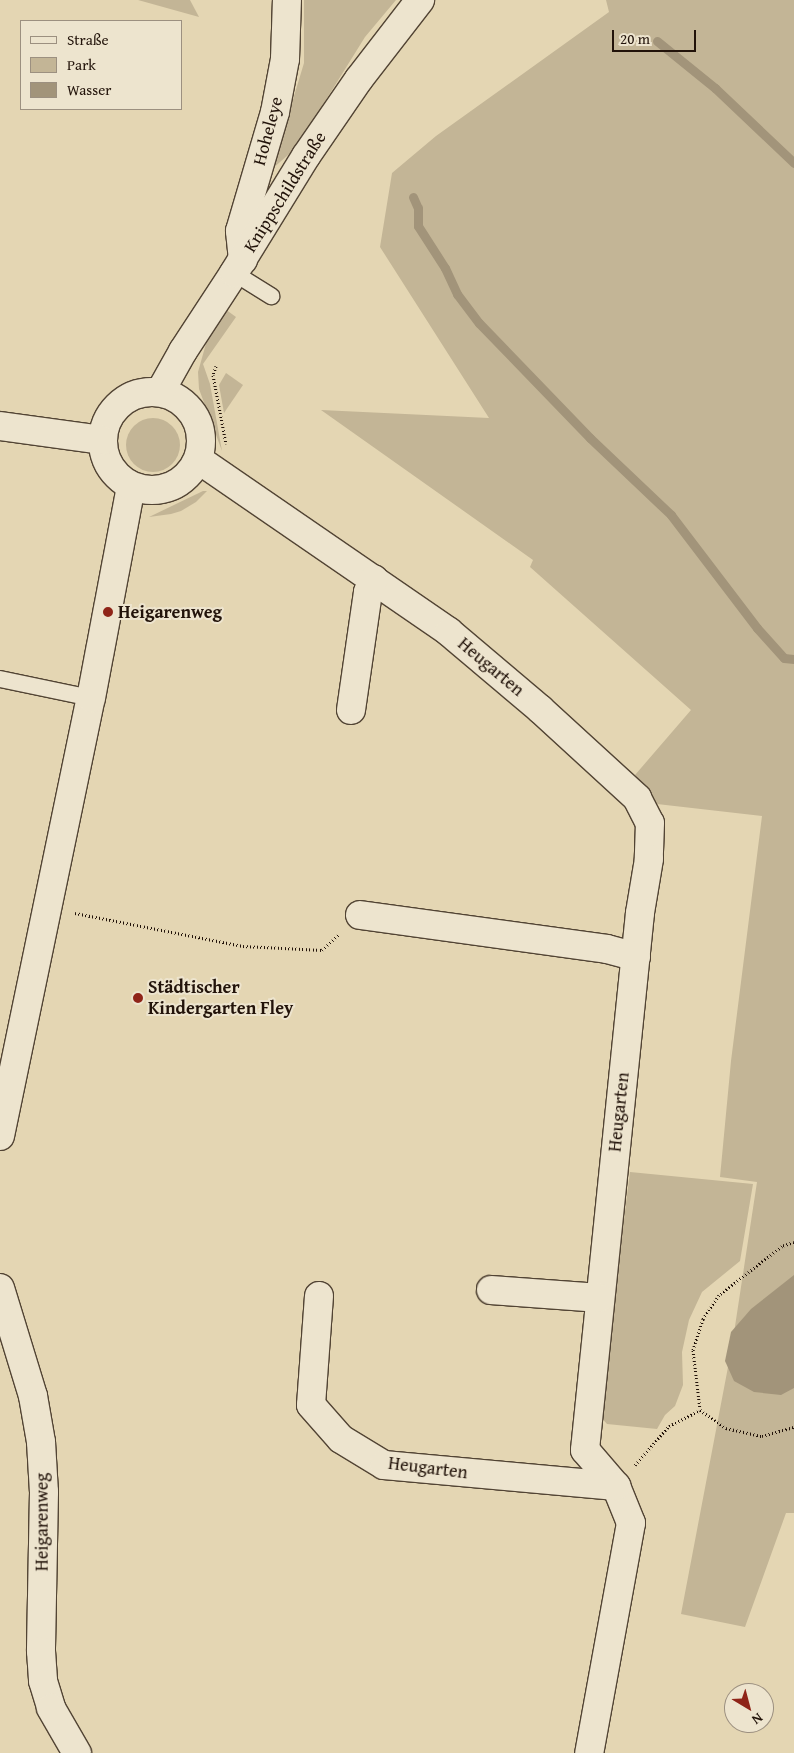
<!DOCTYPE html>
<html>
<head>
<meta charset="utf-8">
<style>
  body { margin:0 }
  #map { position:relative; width:794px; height:1753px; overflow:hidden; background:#e4d6b3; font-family:"Gentium Book Plus",serif }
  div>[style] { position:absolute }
  .green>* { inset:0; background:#c3b596 }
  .round { border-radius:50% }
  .water>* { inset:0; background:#a2947a }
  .stream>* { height:9px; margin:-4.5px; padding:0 4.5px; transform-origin:4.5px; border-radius:4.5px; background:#a2947a }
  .path>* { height:3px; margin-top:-1.5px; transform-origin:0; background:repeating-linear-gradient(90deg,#22130a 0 1px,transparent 0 3.5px) }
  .roads { filter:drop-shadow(1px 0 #524434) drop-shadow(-1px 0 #524434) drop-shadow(0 1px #524434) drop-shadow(0 -1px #524434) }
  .service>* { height:16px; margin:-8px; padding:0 8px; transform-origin:8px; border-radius:8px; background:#ede4ce }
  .minor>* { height:28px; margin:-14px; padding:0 14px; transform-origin:14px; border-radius:14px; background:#ede4ce }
  .tertiary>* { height:28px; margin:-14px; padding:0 14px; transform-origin:14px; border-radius:14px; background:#ede4ce }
  .tertiary>.ring { margin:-14px; padding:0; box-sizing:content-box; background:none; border:28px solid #ede4ce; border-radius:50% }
  .dots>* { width:14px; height:14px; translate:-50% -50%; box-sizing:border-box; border:2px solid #ede4ce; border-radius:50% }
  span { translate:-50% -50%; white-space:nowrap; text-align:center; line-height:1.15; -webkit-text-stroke:4px #ede4ce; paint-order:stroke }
  .street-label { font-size:18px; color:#22130a }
  .poi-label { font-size:18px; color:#22130a; font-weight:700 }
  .left { translate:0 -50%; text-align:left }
  .legend { position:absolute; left:20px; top:20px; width:162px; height:90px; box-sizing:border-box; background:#ede4ce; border:1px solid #9c9080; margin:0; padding:6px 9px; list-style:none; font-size:15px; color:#22130a }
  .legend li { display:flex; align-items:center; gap:10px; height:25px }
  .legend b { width:25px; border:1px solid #9c9080 }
  .north { position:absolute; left:724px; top:1683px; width:50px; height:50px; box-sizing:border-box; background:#ede4ce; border:1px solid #9c9080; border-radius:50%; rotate:143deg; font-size:14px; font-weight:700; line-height:20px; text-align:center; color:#22130a }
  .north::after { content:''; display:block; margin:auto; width:18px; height:22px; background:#8f2418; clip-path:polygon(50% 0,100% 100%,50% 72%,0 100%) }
  .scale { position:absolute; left:612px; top:30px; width:84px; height:22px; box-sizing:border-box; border:2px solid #22130a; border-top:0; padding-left:6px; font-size:15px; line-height:18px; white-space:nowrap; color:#22130a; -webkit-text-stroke:4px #ede4ce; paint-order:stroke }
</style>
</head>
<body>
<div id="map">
  <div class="green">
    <div style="clip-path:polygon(138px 0,190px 0,199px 17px)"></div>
    <div style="clip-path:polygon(304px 0,396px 0,365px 37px,296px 148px,272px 169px,304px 63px)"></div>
    <div style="clip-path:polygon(606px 0,794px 0,794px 1513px,786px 1513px,745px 1627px,681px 1614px,732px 1346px,757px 1182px,720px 1177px,731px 1061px,762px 816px,657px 804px,635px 775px,691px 710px,530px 567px,533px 560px,321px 410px,489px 418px,380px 247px,392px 173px,436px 136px,609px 12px)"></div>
    <div style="clip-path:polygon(225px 309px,236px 317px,203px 364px,210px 384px,222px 451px,199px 389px,198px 372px,207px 340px)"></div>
    <div style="clip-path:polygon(226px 373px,243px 385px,224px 413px,219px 385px)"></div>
    <div class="round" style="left:126px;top:418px;width:54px;height:54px"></div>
    <div style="clip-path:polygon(203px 491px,207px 491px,196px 502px,181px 511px,171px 514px,149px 517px)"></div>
    <div style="clip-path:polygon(630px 1172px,753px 1184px,740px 1261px,702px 1292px,689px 1320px,682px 1352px,683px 1385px,675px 1406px,665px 1415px,657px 1429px,607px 1424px,599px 1415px)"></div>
  </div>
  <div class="water">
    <div style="clip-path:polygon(794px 1275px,794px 1388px,781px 1395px,754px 1392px,734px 1381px,725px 1361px,731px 1332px,751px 1309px)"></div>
  </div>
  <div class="stream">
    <div style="left:657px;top:41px;width:75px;rotate:39deg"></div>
    <div style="left:715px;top:88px;width:109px;rotate:43.5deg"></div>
    <div style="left:413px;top:197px;width:12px;rotate:66deg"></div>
    <div style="left:418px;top:208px;width:18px;rotate:90deg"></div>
    <div style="left:418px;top:226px;width:50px;rotate:57.3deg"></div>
    <div style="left:445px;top:268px;width:29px;rotate:65deg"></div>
    <div style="left:457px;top:294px;width:36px;rotate:53deg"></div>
    <div style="left:479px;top:323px;width:160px;rotate:46deg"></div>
    <div style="left:590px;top:438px;width:112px;rotate:43.5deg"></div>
    <div style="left:671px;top:515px;width:142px;rotate:52.7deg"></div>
    <div style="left:757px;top:628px;width:40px;rotate:48deg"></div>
    <div style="left:784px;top:658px;width:10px;rotate:6deg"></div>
  </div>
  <div class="path">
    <div style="left:216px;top:366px;width:9px;rotate:108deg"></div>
    <div style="left:213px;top:375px;width:70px;rotate:79.3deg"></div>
    <div style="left:75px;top:913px;width:171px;rotate:11.1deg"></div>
    <div style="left:243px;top:946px;width:79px;rotate:2.9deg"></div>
    <div style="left:322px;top:950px;width:23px;rotate:-43deg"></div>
    <div style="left:794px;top:1242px;width:13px;rotate:162deg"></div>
    <div style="left:782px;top:1246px;width:80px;rotate:142.1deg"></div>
    <div style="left:719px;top:1295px;width:29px;rotate:124deg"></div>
    <div style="left:703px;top:1319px;width:33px;rotate:108deg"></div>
    <div style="left:693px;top:1350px;width:60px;rotate:83.3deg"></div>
    <div style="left:700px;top:1410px;width:32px;rotate:35deg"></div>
    <div style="left:726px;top:1428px;width:37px;rotate:13deg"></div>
    <div style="left:762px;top:1436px;width:33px;rotate:-16deg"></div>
    <div style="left:635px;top:1465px;width:52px;rotate:-48.9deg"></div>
    <div style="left:669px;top:1426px;width:35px;rotate:-27deg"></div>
  </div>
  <div class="roads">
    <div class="service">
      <div style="left:234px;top:273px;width:44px;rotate:31.9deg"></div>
      <div style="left:0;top:679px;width:93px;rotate:11.8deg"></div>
    </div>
    <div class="minor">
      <div style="left:199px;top:460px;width:303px;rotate:34.5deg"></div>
      <div style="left:449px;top:632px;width:119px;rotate:40.2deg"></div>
      <div style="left:540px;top:709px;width:132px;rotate:42.5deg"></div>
      <div style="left:637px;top:798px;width:28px;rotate:63deg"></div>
      <div style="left:650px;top:823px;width:36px;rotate:92deg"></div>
      <div style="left:649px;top:859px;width:55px;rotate:99.5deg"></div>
      <div style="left:640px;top:913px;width:540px;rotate:95.85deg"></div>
      <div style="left:585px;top:1450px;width:48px;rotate:49.3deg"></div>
      <div style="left:616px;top:1486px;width:40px;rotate:68deg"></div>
      <div style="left:631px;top:1523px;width:234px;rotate:100.3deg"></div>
      <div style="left:351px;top:710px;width:119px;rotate:-81.8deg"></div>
      <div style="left:368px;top:592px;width:14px;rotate:-65deg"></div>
      <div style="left:360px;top:915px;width:249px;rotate:7.8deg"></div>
      <div style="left:607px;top:949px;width:30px;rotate:15deg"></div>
      <div style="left:0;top:1136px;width:447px;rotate:-78.3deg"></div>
      <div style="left:91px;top:698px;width:215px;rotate:-79.3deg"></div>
      <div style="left:0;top:1288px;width:113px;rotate:73deg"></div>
      <div style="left:33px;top:1396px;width:47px;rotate:80.1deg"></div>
      <div style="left:41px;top:1442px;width:50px;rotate:86.6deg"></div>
      <div style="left:44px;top:1492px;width:159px;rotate:91.1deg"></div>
      <div style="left:41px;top:1651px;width:30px;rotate:86deg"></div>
      <div style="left:43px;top:1681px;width:28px;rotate:73deg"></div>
      <div style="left:51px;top:1708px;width:52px;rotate:60deg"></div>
      <div style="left:491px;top:1290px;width:109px;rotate:4.2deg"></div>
      <div style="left:319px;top:1296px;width:109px;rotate:94.2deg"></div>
      <div style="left:311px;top:1405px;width:45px;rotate:48.6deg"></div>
      <div style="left:341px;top:1439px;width:50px;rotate:31.2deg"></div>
      <div style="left:384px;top:1465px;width:233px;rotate:5.2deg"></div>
    </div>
    <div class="tertiary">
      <div style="left:243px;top:260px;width:29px;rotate:-96deg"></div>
      <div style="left:240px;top:231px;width:124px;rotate:-73.6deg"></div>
      <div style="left:275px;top:112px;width:54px;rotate:-79.3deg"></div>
      <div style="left:285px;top:59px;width:59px;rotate:-88.1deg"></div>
      <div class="ring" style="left:103px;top:392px;width:70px;height:70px"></div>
      <div style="left:160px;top:392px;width:47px;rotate:-60.7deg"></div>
      <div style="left:183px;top:351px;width:93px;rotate:-56.8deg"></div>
      <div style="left:234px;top:273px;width:137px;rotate:-58.4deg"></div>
      <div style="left:306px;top:156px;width:93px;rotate:-55.5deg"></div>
      <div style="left:359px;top:79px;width:100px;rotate:-52.3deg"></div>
      <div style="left:0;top:426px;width:103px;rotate:7.8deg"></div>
    </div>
  </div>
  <div class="dots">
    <div style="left:108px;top:612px;background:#8f2418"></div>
    <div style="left:138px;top:998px;background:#8f2418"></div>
  </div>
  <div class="street-label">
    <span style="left:268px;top:131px;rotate:-75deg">Hoheleye</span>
    <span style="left:285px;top:192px;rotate:-58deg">Knippschildstraße</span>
    <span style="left:491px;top:667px;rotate:40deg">Heugarten</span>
    <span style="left:619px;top:1112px;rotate:-84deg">Heugarten</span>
    <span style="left:428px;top:1468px;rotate:7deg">Heugarten</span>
    <span style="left:42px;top:1522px;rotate:-90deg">Heigarenweg</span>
  </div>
  <div class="poi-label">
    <span class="left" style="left:118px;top:612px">Heigarenweg</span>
    <span class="left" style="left:148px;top:998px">Städtischer<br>Kindergarten Fley</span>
  </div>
  <ul class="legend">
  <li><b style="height:6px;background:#ede4ce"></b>Straße</li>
  <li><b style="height:14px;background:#c3b596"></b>Park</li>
  <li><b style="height:14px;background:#a2947a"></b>Wasser</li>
  </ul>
  <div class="north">N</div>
  <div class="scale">20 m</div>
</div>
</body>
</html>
